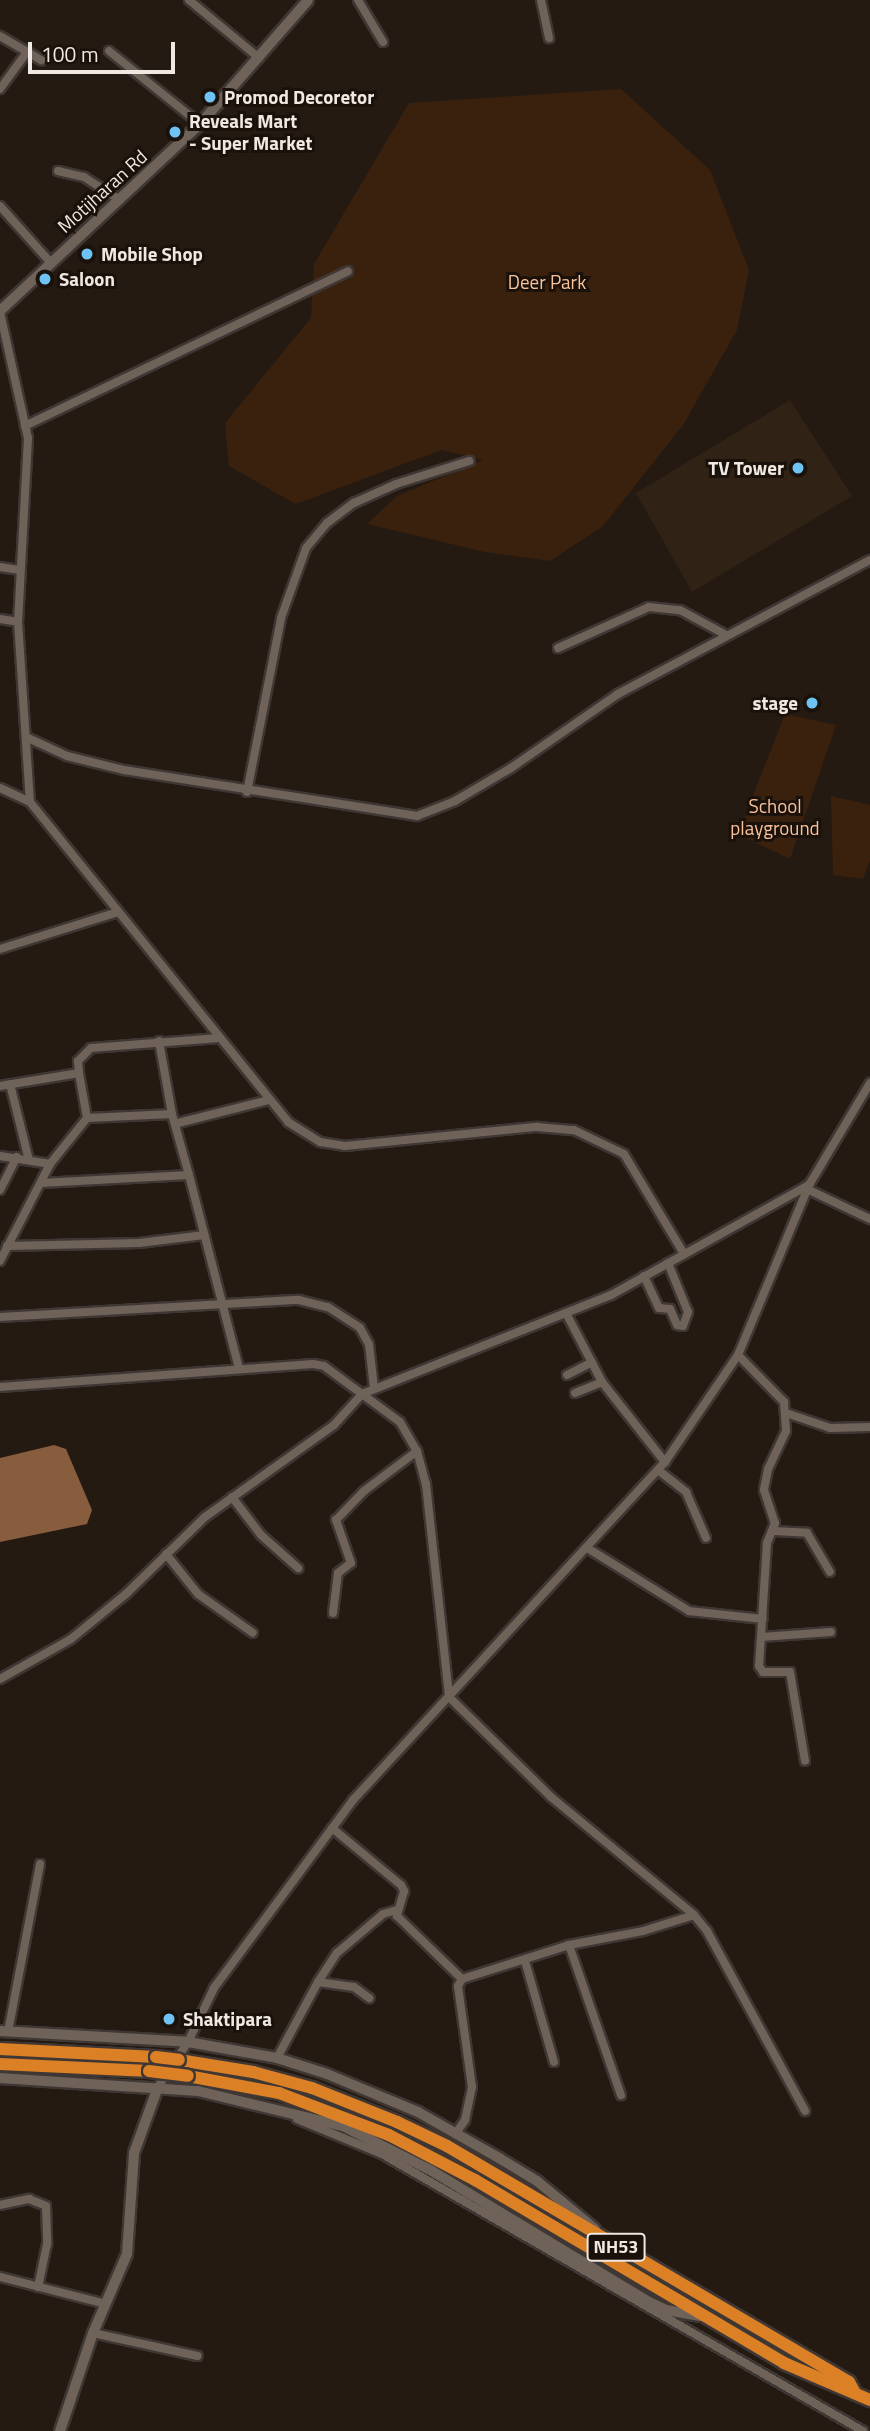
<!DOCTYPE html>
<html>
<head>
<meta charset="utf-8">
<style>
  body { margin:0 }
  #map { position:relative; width:870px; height:2431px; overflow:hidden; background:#241a12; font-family:"Titillium Web",sans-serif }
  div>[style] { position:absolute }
  .built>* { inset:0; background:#312216 }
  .green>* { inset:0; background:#3a210d }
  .water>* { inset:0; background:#885d3e }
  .roads { filter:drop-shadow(2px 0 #3f3734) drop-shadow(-2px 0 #3f3734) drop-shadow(0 2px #3f3734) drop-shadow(0 -2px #3f3734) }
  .minor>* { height:8px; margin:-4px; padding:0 4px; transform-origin:4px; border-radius:4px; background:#6f6259 }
  .tertiary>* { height:10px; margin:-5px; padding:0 5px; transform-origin:5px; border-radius:5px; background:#6f6259 }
  .secondary>* { height:10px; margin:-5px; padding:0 5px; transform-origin:5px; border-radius:5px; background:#6f6259 }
  .trunk>* { height:12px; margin:-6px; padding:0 6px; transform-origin:6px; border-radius:6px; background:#dc8026 }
  .bridges { filter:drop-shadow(2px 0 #3f3734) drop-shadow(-2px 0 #3f3734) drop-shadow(0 2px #3f3734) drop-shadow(0 -2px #3f3734) }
  .trunk-bridge>* { height:12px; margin:-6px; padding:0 6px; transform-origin:6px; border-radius:6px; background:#dc8026 }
  .dots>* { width:19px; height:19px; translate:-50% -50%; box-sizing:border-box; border:4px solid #1a110a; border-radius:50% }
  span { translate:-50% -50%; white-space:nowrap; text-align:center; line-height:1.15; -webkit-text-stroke:6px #1a110a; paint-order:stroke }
  .shield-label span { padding:2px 5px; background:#1a110a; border:2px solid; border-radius:5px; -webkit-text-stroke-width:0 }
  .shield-label { font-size:18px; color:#f0e8e3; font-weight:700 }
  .poi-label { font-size:19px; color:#f0e8e3; font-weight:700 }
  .left { translate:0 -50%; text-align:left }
  .right { translate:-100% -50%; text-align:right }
  .street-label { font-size:19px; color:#f0e8e3 }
  .park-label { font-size:19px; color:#f9c29b }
  .scale { position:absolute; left:28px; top:42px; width:147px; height:32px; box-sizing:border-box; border:4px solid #f0e8e3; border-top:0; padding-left:9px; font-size:21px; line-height:24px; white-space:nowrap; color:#f0e8e3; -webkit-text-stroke:5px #1a110a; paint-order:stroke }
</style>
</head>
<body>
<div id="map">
  <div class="built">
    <div style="clip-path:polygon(790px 400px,852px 496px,692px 592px,636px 493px)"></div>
  </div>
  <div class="green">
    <div style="clip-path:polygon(621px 89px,710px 170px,749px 270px,737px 330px,683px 425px,603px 526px,550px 561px,485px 552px,367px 524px,397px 496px,483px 460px,441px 450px,296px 504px,229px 466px,225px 423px,311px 318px,314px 264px,409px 103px)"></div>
    <div style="clip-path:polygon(785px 714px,836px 725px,790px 859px,738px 834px)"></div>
    <div style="clip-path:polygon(831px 796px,870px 805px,870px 860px,863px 879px,833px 875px)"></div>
  </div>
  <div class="water">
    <div style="clip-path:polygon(54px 1445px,66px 1449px,92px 1510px,87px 1524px,0 1542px,0 1458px)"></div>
  </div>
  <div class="roads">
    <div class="minor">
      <div style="left:189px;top:0;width:91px;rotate:39.6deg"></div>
      <div style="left:358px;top:0;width:49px;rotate:59.2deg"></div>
      <div style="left:541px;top:0;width:39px;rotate:78deg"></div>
      <div style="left:0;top:36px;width:48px;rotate:30.3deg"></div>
      <div style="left:109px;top:51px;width:117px;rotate:38.7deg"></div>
      <div style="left:0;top:89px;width:46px;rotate:-53.9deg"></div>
      <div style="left:58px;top:171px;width:27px;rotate:13deg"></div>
      <div style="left:84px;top:177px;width:43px;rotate:32.6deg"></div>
      <div style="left:0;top:206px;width:75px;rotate:48.2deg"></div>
      <div style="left:0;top:312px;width:129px;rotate:77.5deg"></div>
      <div style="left:28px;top:438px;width:184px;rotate:93.1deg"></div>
      <div style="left:18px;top:622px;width:180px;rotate:86.2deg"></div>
      <div style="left:30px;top:802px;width:411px;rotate:51.1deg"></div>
      <div style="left:288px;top:1122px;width:38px;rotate:32deg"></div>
      <div style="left:320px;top:1142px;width:25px;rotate:9deg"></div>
      <div style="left:345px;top:1146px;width:193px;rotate:-5.7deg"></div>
      <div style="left:537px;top:1127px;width:37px;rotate:5deg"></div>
      <div style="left:574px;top:1130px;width:55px;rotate:25.6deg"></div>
      <div style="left:624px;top:1154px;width:117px;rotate:59deg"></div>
      <div style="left:25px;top:426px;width:358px;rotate:-25.6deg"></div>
      <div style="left:0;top:567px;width:20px;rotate:9deg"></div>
      <div style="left:0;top:619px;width:18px;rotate:9deg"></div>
      <div style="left:558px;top:648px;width:100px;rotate:-24.3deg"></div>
      <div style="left:649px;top:607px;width:31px;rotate:6deg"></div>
      <div style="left:680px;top:610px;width:52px;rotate:28.5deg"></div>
      <div style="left:26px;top:737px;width:45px;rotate:24.9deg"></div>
      <div style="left:67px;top:756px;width:59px;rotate:13.8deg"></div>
      <div style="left:124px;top:770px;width:297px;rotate:8.9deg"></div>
      <div style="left:417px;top:816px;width:41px;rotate:-21.5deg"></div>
      <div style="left:455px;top:801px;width:65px;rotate:-30.5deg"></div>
      <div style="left:511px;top:768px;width:130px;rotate:-34.7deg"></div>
      <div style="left:618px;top:694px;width:285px;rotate:-28deg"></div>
      <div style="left:0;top:788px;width:33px;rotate:25deg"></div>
      <div style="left:247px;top:792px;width:177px;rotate:-78.9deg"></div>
      <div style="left:281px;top:618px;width:74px;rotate:-70.3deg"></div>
      <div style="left:306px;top:548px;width:33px;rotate:-50deg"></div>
      <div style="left:327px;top:523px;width:34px;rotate:-37deg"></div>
      <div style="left:354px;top:503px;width:46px;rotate:-24.3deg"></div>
      <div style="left:396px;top:484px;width:77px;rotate:-17.5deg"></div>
      <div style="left:0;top:949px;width:124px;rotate:-17.4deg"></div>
      <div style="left:79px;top:1073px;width:46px;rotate:79.9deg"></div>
      <div style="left:87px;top:1118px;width:85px;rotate:-2.7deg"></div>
      <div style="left:10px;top:1084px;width:78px;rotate:76deg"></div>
      <div style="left:0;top:1086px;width:80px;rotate:-9.3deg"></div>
      <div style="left:79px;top:1073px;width:12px;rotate:-95deg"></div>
      <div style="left:78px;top:1061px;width:18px;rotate:-45deg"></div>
      <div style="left:91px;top:1048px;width:128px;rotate:-4.5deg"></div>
      <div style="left:178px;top:1123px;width:94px;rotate:-14.2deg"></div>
      <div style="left:0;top:1156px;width:51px;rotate:9.1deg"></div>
      <div style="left:189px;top:1175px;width:199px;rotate:75.5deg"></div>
      <div style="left:41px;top:1183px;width:148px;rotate:-3.1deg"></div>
      <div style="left:189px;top:1175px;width:63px;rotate:-105.6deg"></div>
      <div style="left:172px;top:1114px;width:74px;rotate:-100.1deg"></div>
      <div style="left:807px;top:1189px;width:70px;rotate:25.5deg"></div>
      <div style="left:0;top:1190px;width:37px;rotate:-63deg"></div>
      <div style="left:7px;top:1246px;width:132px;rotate:-1.3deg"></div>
      <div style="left:139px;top:1243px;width:66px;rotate:-6.9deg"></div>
      <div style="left:0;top:1261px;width:109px;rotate:-62.7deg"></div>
      <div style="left:50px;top:1164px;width:59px;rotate:-51.2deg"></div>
      <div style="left:644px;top:1276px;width:35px;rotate:65deg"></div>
      <div style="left:659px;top:1308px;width:11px;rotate:5deg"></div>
      <div style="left:670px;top:1309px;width:17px;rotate:66deg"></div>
      <div style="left:677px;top:1325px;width:6px;rotate:9deg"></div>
      <div style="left:683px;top:1326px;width:15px;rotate:-70deg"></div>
      <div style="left:688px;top:1312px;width:53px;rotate:-112.2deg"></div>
      <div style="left:566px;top:1313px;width:78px;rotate:62.4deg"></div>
      <div style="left:602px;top:1382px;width:102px;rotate:51.8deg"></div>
      <div style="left:0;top:1317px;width:299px;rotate:-3.3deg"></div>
      <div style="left:299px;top:1300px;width:30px;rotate:14deg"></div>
      <div style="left:328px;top:1307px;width:38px;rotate:33deg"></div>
      <div style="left:360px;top:1328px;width:18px;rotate:61deg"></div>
      <div style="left:369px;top:1344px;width:44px;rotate:83.5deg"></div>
      <div style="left:738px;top:1355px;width:66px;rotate:45.6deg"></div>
      <div style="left:784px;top:1402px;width:29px;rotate:86deg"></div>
      <div style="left:786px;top:1431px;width:42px;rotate:115.3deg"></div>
      <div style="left:768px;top:1469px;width:21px;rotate:101deg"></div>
      <div style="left:764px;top:1490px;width:35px;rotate:72deg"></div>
      <div style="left:775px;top:1523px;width:22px;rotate:112deg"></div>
      <div style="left:767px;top:1543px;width:123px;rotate:93.7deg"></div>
      <div style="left:759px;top:1666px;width:7px;rotate:56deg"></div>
      <div style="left:763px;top:1672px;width:27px"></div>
      <div style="left:790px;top:1672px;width:90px;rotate:80.4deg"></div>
      <div style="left:567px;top:1375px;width:28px;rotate:-27deg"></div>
      <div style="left:0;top:1387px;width:314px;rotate:-4.2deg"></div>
      <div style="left:313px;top:1364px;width:11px;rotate:10deg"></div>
      <div style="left:324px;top:1366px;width:94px;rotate:36.4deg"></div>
      <div style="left:400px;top:1422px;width:34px;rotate:60deg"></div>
      <div style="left:417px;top:1451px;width:34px;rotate:75deg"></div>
      <div style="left:426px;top:1484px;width:214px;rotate:83.8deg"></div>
      <div style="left:449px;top:1697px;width:143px;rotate:44.4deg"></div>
      <div style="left:551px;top:1797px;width:185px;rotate:39.5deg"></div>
      <div style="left:694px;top:1915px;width:21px;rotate:51deg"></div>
      <div style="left:707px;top:1931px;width:205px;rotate:61.4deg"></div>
      <div style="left:575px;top:1393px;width:29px;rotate:-22deg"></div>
      <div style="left:786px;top:1413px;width:46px;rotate:18.8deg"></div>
      <div style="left:830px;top:1428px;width:40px;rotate:-1.4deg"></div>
      <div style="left:658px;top:1470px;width:36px;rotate:38deg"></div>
      <div style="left:686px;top:1492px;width:50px;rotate:66.5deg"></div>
      <div style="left:232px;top:1497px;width:48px;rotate:52.7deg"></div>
      <div style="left:261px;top:1535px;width:50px;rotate:41.7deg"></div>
      <div style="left:774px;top:1531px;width:33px;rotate:3deg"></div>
      <div style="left:807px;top:1533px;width:45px;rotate:59.5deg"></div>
      <div style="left:589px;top:1549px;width:118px;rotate:31.8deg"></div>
      <div style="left:689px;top:1611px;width:74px;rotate:6.2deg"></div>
      <div style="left:166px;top:1554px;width:51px;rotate:51.3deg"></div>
      <div style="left:198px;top:1594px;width:67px;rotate:35.3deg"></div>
      <div style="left:333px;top:1613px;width:40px;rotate:-82.9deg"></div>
      <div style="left:338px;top:1573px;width:16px;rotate:-38deg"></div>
      <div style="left:351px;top:1563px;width:46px;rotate:-109.2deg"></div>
      <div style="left:336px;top:1520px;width:40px;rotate:-46deg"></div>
      <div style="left:364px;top:1491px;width:66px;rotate:-37deg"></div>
      <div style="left:761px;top:1637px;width:70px;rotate:-4.1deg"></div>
      <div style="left:0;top:1679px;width:81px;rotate:-29.4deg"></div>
      <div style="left:71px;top:1639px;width:72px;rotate:-39.4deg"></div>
      <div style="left:127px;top:1593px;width:109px;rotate:-44.3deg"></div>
      <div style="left:205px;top:1517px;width:158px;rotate:-35.5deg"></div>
      <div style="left:334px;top:1425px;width:42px;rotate:-47.9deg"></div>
      <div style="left:362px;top:1394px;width:268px;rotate:-21.7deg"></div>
      <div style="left:611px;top:1295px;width:227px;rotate:-29.1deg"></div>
      <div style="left:332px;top:1828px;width:89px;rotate:39.6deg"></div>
      <div style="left:401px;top:1885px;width:7px;rotate:63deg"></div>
      <div style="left:404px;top:1891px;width:26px;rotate:106deg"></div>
      <div style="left:397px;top:1916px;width:91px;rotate:44.1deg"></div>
      <div style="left:569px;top:1945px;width:159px;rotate:70.9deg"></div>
      <div style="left:525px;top:1961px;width:105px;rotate:74deg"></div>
      <div style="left:318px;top:1982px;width:35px;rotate:-57deg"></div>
      <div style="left:337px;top:1953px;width:60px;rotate:-40.3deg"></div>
      <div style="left:383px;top:1914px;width:15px;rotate:-16deg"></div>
      <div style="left:8px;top:2032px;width:171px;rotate:-79.2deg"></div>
      <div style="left:277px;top:2058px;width:86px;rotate:-61.7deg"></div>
      <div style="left:318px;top:1982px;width:36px;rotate:8deg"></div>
      <div style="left:354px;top:1987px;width:19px;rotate:36deg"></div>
      <div style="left:158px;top:2087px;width:54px;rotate:-56.3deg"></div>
      <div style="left:188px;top:2042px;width:60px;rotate:-64.3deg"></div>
      <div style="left:214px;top:1988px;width:234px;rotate:-53.5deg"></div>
      <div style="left:353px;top:1800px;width:460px;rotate:-47.3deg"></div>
      <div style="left:665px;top:1462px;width:130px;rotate:-55.7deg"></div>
      <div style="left:738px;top:1355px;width:184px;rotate:-67.3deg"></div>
      <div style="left:809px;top:1185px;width:119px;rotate:-59.1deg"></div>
      <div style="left:297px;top:2119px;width:92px;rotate:22.4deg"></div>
      <div style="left:382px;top:2154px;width:555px;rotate:29.94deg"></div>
      <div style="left:456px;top:2133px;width:16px;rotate:-55deg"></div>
      <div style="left:465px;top:2120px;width:34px;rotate:-78deg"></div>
      <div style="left:472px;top:2087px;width:102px;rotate:-97.9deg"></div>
      <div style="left:458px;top:1986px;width:8px;rotate:-60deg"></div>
      <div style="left:462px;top:1979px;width:112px;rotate:-17.6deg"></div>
      <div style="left:569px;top:1945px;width:75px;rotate:-10.7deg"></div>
      <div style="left:643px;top:1931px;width:53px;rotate:-17.4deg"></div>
      <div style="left:0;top:2205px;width:30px;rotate:-12deg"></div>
      <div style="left:29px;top:2199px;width:18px;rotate:22deg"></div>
      <div style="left:46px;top:2206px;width:38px;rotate:88deg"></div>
      <div style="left:47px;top:2244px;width:44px;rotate:101.8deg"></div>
      <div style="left:0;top:2277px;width:109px;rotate:14.3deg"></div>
      <div style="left:93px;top:2333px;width:107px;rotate:12.4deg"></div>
    </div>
    <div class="tertiary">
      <div style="left:60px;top:2431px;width:103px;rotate:-71.4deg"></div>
      <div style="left:93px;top:2333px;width:86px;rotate:-66.7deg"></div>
      <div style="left:127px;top:2254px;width:101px;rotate:-86deg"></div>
      <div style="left:134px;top:2153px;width:70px;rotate:-70deg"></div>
    </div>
    <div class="secondary">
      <div style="left:0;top:311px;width:274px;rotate:-43.1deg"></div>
      <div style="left:200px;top:124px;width:164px;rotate:-48.9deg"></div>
      <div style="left:0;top:2031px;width:188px;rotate:3.3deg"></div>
      <div style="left:188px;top:2042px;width:90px;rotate:10.2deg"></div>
      <div style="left:277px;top:2058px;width:52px;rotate:17.7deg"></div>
      <div style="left:327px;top:2074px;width:99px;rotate:22.7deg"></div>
      <div style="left:418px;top:2112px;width:93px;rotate:29.6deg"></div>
      <div style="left:499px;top:2158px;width:44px;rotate:31.2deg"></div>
      <div style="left:537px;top:2181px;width:75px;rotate:39.6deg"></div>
      <div style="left:0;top:2078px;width:198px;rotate:3.8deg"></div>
      <div style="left:198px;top:2091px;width:149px;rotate:13.6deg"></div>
      <div style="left:343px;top:2126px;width:100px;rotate:26.8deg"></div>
      <div style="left:432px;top:2171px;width:253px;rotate:31.1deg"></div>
      <div style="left:649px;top:2302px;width:19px;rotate:25deg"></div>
      <div style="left:666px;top:2310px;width:35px;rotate:10deg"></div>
    </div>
    <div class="trunk">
      <div style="left:0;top:2049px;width:156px;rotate:2.9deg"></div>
      <div style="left:179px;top:2060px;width:75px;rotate:9.2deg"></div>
      <div style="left:253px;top:2072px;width:61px;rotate:15.2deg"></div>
      <div style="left:312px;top:2088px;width:92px;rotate:21.8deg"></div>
      <div style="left:397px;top:2122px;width:55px;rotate:25.6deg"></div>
      <div style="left:447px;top:2146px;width:466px;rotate:30.4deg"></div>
      <div style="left:849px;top:2382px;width:10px;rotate:61deg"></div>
      <div style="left:0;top:2064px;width:149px;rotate:2.7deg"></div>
      <div style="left:188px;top:2076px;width:93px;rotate:10.6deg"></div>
      <div style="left:279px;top:2093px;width:118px;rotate:20.9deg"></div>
      <div style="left:389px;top:2135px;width:97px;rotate:27.6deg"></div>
      <div style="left:475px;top:2180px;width:359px;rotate:30.6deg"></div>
      <div style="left:784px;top:2363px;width:94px;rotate:23.3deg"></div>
    </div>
  </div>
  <div class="bridges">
    <div class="trunk-bridge">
      <div style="left:156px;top:2057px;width:23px;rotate:7deg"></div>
      <div style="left:149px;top:2071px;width:39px;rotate:7deg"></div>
    </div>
  </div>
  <div class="dots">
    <div style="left:210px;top:97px;background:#6fc2f4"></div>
    <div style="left:175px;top:132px;background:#6fc2f4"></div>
    <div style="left:87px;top:254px;background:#6fc2f4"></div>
    <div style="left:45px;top:279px;background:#6fc2f4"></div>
    <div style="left:798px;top:468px;background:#6fc2f4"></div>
    <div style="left:812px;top:703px;background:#6fc2f4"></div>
    <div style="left:169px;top:2019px;background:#6fc2f4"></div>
  </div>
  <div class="shield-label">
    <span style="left:616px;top:2247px">NH53</span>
  </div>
  <div class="poi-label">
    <span class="left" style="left:224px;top:97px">Promod Decoretor</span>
    <span class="left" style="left:189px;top:132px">Reveals Mart<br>- Super Market</span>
    <span class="left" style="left:101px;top:254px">Mobile Shop</span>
    <span class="left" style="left:59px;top:279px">Saloon</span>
    <span class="right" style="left:784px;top:468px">TV Tower</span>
    <span class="right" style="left:798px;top:703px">stage</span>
    <span class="left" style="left:183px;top:2019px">Shaktipara</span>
  </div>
  <div class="street-label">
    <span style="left:102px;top:191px;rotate:-42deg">Motijharan Rd</span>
  </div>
  <div class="park-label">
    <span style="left:547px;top:282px">Deer Park</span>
    <span style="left:775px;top:817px">School<br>playground</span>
  </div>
  <div class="scale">100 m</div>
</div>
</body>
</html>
